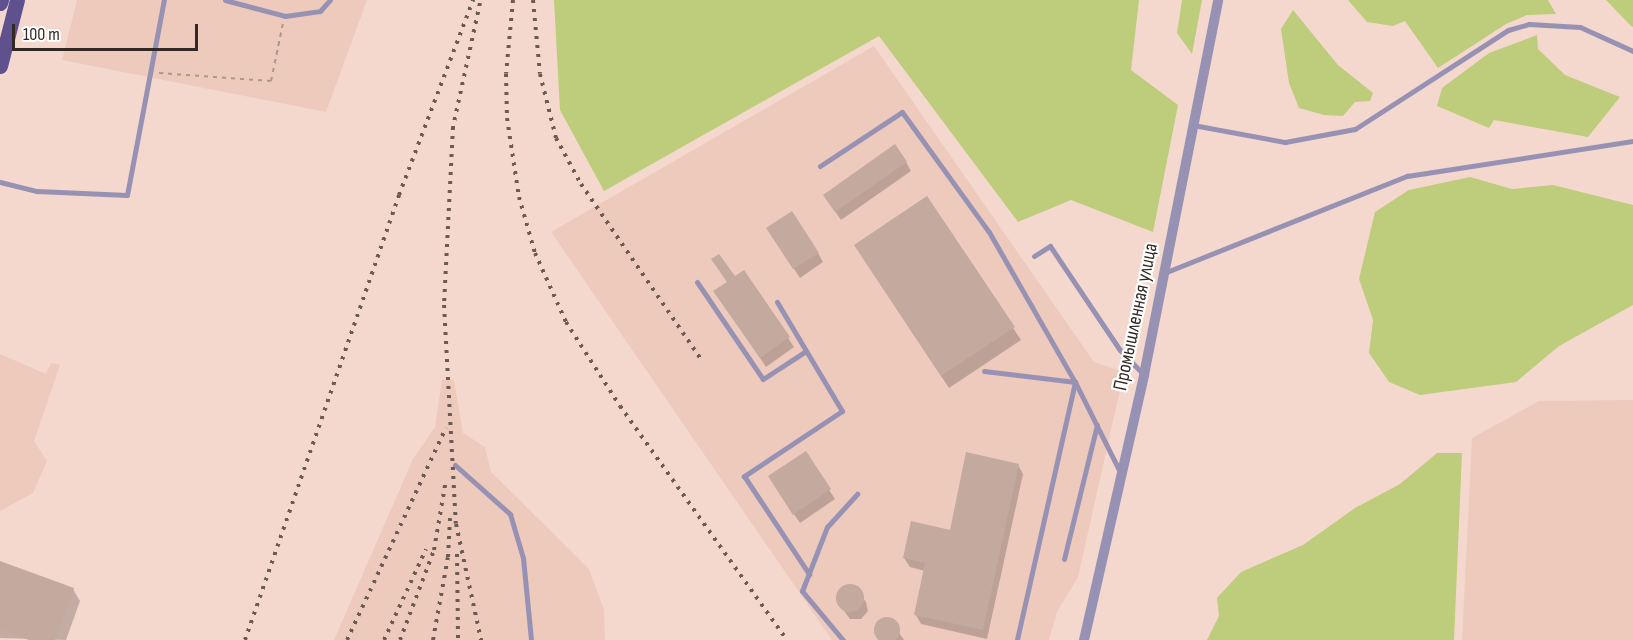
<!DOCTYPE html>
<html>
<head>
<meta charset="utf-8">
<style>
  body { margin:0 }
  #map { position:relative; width:1633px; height:640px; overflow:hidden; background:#f4d8cd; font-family:"Sofia Sans Condensed",sans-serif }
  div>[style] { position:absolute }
  .built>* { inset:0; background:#edcabc }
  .green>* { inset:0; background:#bdcd7c }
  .shadow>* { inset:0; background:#0003 }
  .building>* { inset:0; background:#c3a99e }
  .round { border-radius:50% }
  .path>* { height:2px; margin-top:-1px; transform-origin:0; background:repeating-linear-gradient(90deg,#ac978e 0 4.5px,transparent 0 9px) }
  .service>* { height:5px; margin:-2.5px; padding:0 2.5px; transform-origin:2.5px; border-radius:2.5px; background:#9792b4 }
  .minor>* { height:10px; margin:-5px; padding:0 5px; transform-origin:5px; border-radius:5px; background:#9792b4 }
  .primary>* { height:15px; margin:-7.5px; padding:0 7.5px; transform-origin:7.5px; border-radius:7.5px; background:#5e518d }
  .rail>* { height:4px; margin-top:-2px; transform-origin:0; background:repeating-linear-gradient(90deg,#6b5b55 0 3px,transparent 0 9px) }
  span { translate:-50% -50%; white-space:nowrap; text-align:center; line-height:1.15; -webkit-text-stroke:4.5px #fff; paint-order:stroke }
  .street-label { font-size:20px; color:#322824 }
  .scale { position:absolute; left:12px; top:24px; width:186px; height:27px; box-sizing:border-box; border:3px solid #322824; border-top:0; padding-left:8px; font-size:18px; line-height:21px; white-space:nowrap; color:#322824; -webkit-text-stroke:4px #fff; paint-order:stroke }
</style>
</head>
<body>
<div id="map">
  <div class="built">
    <div style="clip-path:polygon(77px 0,367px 0,326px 112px,62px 60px)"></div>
    <div style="clip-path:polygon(874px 46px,1094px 362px,1124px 372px,1078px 577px,1057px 612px,1049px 640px,832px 640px,551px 232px)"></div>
    <div style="clip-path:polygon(0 354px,46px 374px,51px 363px,60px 365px,34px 441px,47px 461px,33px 493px,0 511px)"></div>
    <div style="clip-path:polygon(442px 380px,454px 380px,463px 433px,485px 447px,491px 472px,589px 569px,604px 610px,605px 640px,334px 640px,413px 459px,435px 427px)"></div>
    <div style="clip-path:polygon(1633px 400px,1633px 640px,1462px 640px,1472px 438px,1539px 401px)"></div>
  </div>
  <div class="green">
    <div style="clip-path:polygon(554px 0,1139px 0,1131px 70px,1178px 105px,1153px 232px,1071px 200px,1018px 222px,879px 36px,604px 191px,560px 110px)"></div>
    <div style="clip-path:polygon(1182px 0,1202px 0,1192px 54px,1177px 33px)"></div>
    <div style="clip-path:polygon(1348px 0,1548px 0,1556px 14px,1527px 15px,1506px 24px,1438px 68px,1405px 21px,1393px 26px,1367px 22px)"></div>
    <div style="clip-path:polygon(1606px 0,1633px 0,1633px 27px,1631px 26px)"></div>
    <div style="clip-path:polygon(1293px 10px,1338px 65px,1373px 93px,1370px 101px,1355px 102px,1343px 116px,1324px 115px,1299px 108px,1289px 83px,1281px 29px)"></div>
    <div style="clip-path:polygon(1537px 35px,1538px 49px,1565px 75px,1620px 97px,1588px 137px,1494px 120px,1489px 128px,1437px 106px,1442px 88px,1489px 53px)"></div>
    <div style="clip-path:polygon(1470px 177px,1512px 189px,1553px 185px,1633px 205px,1633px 305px,1559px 346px,1516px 382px,1420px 395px,1389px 382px,1369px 353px,1373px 320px,1359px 279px,1375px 212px,1409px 190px)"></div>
    <div style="clip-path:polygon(1437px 453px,1462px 453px,1454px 640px,1207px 640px,1219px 616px,1217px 598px,1241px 572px,1303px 545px,1355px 508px,1400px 484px)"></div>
  </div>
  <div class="shadow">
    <div style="clip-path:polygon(906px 162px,911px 171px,841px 220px,830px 204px)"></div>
    <div style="clip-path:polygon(927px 198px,1021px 340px,949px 388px,863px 258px)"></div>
    <div style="clip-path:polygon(773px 237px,818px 253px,823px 262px,800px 278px)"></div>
    <div style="clip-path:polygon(744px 272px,794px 347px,766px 367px,721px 300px,734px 278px)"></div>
    <div style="clip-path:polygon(805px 453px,835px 499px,800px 523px,775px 486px)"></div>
    <div style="clip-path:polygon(1018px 465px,1023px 474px,987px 639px,921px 624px,916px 615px,925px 571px,910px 567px,904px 558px,951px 531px)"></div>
    <div style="clip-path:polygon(0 562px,73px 589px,80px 601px,66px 640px,0 638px)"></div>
    <div style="clip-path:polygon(855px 587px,866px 602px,868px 611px,861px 619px,850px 619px,839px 604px,839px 593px,844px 588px)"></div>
    <div style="clip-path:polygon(881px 621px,891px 621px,904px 640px,878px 640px,876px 626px)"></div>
  </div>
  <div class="building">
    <div style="clip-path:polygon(895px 144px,907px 162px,835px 212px,823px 195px)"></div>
    <div style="clip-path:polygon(927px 196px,1015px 327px,941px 376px,854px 245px)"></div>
    <div style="clip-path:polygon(792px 211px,819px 253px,793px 269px,766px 228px)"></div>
    <div style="clip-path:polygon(719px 254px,735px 276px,744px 270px,790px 337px,760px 358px,713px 291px,727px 282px,711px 259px)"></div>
    <div style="clip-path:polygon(806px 451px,831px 489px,793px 515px,768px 476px)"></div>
    <div style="clip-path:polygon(966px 452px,1019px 464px,983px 630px,914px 615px,925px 563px,903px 558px,911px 521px,950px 530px)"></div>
    <div style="clip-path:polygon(0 561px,74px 588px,55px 640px,29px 640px,0 629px)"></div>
    <div class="round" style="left:836px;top:584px;width:28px;height:28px"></div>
    <div class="round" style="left:874px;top:617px;width:26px;height:26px"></div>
  </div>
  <div class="path">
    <div style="left:159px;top:73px;width:112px;rotate:4.1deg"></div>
    <div style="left:271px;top:81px;width:59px;rotate:-78.3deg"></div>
  </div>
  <div class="service">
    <div style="left:225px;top:0;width:62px;rotate:14.9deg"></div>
    <div style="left:285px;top:16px;width:35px;rotate:-8deg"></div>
    <div style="left:320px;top:11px;width:15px;rotate:-48deg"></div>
    <div style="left:1193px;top:125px;width:94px;rotate:10.5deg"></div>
    <div style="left:1285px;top:142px;width:71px;rotate:-10.5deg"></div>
    <div style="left:1355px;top:129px;width:182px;rotate:-32.9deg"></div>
    <div style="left:1508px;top:30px;width:22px;rotate:-16deg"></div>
    <div style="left:1529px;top:24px;width:51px;rotate:3.4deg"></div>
    <div style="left:1580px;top:27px;width:58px;rotate:24.4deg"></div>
    <div style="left:820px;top:166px;width:98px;rotate:-33.4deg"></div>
    <div style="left:902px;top:112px;width:148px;rotate:54.1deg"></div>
    <div style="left:989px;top:232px;width:173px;rotate:60.2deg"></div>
    <div style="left:1075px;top:382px;width:101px;rotate:63.4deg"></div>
    <div style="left:0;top:182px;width:38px;rotate:14deg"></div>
    <div style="left:37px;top:191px;width:90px;rotate:2.5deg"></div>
    <div style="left:127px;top:195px;width:198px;rotate:-79.3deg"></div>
    <div style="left:1034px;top:256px;width:19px;rotate:-32deg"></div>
    <div style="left:1050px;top:246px;width:125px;rotate:56.1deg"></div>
    <div style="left:1120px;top:350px;width:35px;rotate:46deg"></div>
    <div style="left:1164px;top:273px;width:262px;rotate:-21.8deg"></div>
    <div style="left:1407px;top:176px;width:229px;rotate:-8.8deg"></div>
    <div style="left:697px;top:282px;width:117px;rotate:55.8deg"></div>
    <div style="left:763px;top:379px;width:51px;rotate:-33.1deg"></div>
    <div style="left:777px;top:302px;width:127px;rotate:59.2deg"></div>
    <div style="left:842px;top:411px;width:118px;rotate:146.4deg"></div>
    <div style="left:744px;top:476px;width:118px;rotate:56.4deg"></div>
    <div style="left:984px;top:371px;width:92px;rotate:6.9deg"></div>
    <div style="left:1075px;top:382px;width:264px;rotate:102.7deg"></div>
    <div style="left:455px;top:465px;width:74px;rotate:41.7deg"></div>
    <div style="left:510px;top:514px;width:46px;rotate:73.5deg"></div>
    <div style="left:523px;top:558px;width:82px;rotate:84.4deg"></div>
    <div style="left:1064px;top:559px;width:138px;rotate:-76.2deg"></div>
    <div style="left:843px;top:640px;width:64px;rotate:-129.9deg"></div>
    <div style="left:802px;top:591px;width:69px;rotate:-68.7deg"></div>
    <div style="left:827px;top:527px;width:45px;rotate:-47.7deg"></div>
  </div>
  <div class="minor">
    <div style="left:1084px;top:640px;width:272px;rotate:-77.2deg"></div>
    <div style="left:1144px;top:375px;width:382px;rotate:-78.8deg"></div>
  </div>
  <div class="primary">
    <div style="left:0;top:3px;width:3px;rotate:-72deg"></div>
    <div style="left:0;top:66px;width:68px;rotate:-75.6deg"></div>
  </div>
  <div class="rail">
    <div style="left:513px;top:0;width:74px;rotate:95.4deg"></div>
    <div style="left:506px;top:74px;width:44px;rotate:88.7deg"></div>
    <div style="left:507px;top:118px;width:80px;rotate:81.4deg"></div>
    <div style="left:519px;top:197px;width:58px;rotate:74.1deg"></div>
    <div style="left:535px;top:253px;width:76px;rotate:65.8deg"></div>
    <div style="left:566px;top:322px;width:100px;rotate:57.3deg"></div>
    <div style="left:620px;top:406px;width:287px;rotate:54.5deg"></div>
    <div style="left:533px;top:0;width:74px;rotate:84.6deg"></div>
    <div style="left:540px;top:74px;width:66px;rotate:76deg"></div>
    <div style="left:556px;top:138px;width:52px;rotate:61.5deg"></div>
    <div style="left:581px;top:184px;width:212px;rotate:55.6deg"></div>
    <div style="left:480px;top:3px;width:127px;rotate:102.3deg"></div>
    <div style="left:453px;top:127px;width:178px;rotate:92.9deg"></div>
    <div style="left:444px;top:305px;width:219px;rotate:86.9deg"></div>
    <div style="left:456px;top:524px;width:119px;rotate:77.8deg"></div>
    <div style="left:457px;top:554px;width:86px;rotate:89.3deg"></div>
    <div style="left:245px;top:640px;width:471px;rotate:-70.9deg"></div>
    <div style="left:399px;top:195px;width:209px;rotate:-69.2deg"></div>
    <div style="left:347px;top:640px;width:234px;rotate:-65deg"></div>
    <div style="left:384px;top:640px;width:100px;rotate:-65.2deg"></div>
    <div style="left:400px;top:640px;width:96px;rotate:-69.3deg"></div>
    <div style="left:434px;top:550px;width:71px;rotate:-80.3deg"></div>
    <div style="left:433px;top:640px;width:84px;rotate:-79.8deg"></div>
    <div style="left:448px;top:557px;width:39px;rotate:-87deg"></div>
  </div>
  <div class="street-label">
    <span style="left:1136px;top:317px;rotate:-78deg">Промышленная улица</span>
  </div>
  <div class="scale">100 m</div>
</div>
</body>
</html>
